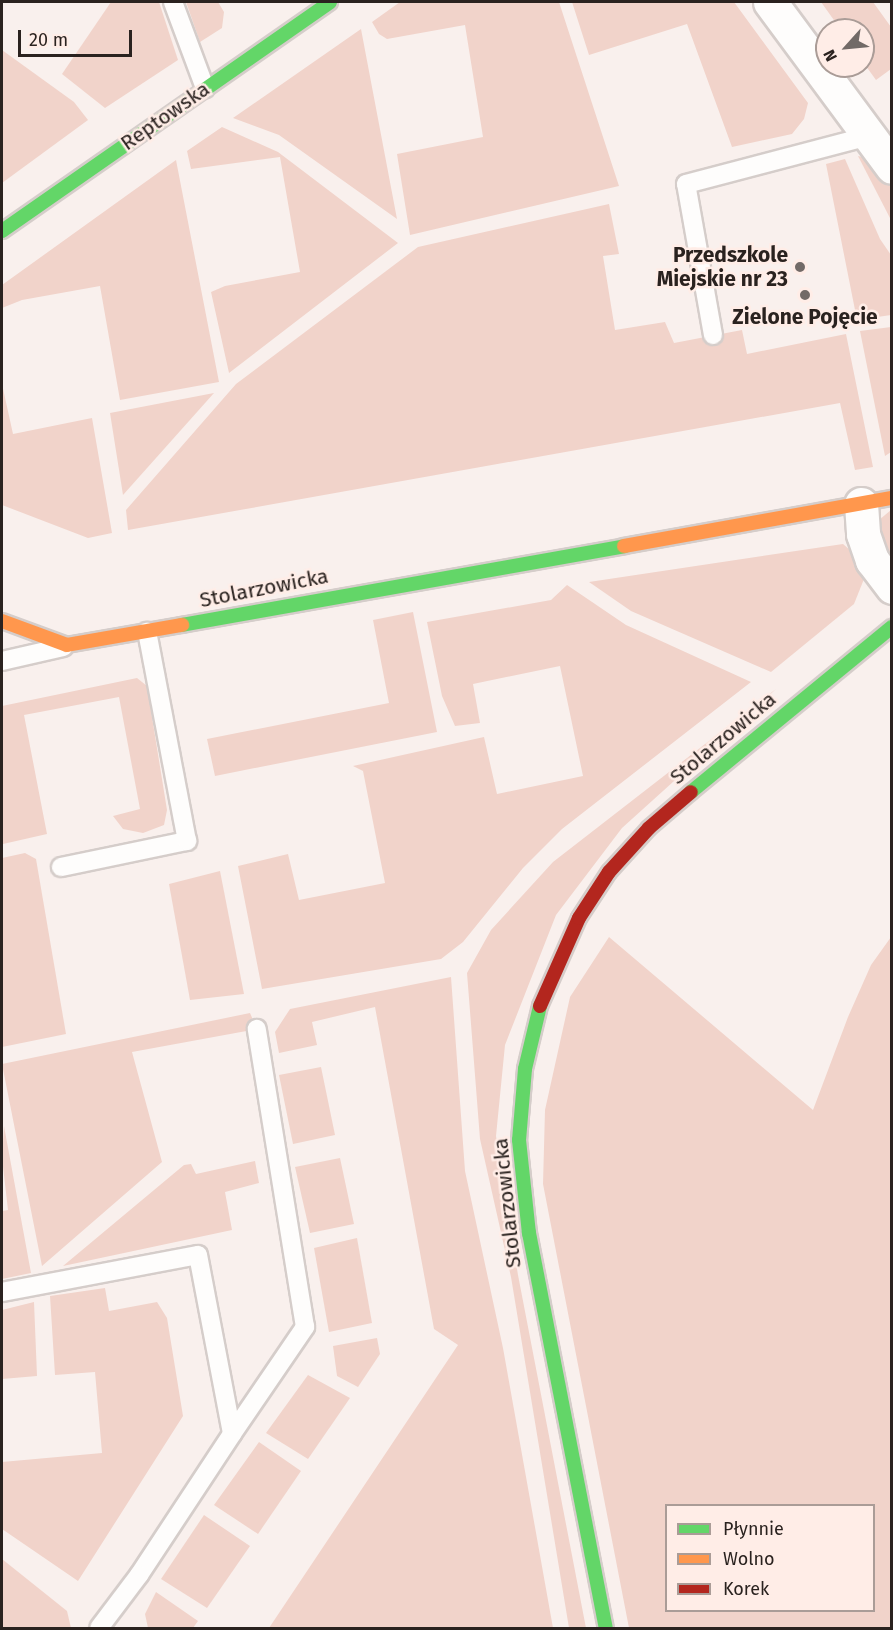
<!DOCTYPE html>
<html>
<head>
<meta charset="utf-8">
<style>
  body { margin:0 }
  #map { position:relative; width:893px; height:1630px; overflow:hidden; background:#f9f0ed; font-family:"Fira Sans",sans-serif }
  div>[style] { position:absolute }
  .green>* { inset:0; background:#f1d3ca }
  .roads { filter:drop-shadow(2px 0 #d5cdca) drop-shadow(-2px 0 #d5cdca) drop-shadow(0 2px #d5cdca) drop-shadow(0 -2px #d5cdca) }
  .lane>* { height:18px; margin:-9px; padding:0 9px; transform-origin:9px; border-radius:9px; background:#fefdfc }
  .street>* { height:33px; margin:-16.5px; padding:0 16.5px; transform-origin:16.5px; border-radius:16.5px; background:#fefdfc }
  .fast>* { height:14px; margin:-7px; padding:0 7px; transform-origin:7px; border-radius:7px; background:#63d668 }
  .slow>* { height:14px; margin:-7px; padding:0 7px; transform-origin:7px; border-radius:7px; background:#ff974d }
  .jam>* { height:14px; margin:-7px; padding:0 7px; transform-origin:7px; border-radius:7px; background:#b3261e }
  .dots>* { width:16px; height:16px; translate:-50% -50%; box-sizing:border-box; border:3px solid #ffede7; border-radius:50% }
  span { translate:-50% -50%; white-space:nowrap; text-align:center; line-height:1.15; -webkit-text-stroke:5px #ffede7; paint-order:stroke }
  .street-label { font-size:21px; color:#2a221f }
  .poi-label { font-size:21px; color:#2a221f; font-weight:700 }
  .right { translate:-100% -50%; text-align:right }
  .frame { position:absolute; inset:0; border:3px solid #2a221f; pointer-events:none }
  .legend { position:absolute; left:665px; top:1504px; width:210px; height:108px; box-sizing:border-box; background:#ffede7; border:2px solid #aa9c97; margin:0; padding:8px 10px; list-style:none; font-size:18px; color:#2a221f }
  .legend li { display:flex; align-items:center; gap:12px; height:30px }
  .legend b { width:30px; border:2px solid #aa9c97 }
  .north { position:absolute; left:815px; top:18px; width:60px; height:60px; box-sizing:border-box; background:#ffede7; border:2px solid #aa9c97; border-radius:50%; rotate:243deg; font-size:16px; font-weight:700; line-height:24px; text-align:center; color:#2a221f }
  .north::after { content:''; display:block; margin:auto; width:21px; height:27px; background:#726a67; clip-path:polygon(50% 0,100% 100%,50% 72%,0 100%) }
  .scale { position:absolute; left:18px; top:30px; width:114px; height:27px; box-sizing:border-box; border:3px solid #2a221f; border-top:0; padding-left:8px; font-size:18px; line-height:21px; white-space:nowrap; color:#2a221f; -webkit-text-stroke:4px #ffede7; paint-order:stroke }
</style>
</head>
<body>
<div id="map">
  <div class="green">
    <div style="clip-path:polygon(111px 2px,159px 2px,178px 60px,105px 108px,62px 74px)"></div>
    <div style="clip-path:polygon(186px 2px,218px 2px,224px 12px,222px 28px,200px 42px)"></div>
    <div style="clip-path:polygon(400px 2px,559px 2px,619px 186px,410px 235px,397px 154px,483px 137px,465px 25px,387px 39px,379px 34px,372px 22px)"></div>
    <div style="clip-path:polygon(572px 2px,734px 2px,808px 103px,804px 119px,792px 134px,732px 147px,687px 24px,589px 55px)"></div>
    <div style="clip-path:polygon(821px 2px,873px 2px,891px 27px,891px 69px,876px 80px,863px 62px,863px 30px,841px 30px)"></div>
    <div style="clip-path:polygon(361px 29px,397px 219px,279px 135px,233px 118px)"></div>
    <div style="clip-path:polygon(2px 50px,74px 102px,88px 120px,2px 183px)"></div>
    <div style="clip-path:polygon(222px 127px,278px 152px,398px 243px,229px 373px,211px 292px,225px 286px,300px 272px,280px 157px,191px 169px,187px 151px)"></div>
    <div style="clip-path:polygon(858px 156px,875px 160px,891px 177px,891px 220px)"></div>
    <div style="clip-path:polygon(845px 159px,880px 239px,891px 255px,891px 315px,857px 320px,826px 164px)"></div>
    <div style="clip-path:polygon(176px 160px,219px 382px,120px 400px,100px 286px,22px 300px,2px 308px,2px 285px)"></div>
    <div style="clip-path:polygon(609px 204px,619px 254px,603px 256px,615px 330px,665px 322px,674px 343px,742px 330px,747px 354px,846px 334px,873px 467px,855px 470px,840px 403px,128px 530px,126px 510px,236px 384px,418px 247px)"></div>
    <div style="clip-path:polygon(891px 327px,891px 452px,885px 456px,860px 331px)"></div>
    <div style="clip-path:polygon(2px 384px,13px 434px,92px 418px,112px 533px,88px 538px,2px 505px)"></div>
    <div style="clip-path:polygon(214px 393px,123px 495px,110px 413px)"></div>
    <div style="clip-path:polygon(891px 510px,891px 560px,879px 530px,879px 520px)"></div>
    <div style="clip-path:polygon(843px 544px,858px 557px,866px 574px,854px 604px,771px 672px,631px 611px,589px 582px)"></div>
    <div style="clip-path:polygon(567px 585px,626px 625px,751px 682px,562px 829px,523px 868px,463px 942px,441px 959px,262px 989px,238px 866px,288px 854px,299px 900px,385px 883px,363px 771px,353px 766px,484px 737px,497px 794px,583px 776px,560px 666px,473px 684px,480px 723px,455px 726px,442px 696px,427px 622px,551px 600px)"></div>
    <div style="clip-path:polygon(413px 612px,437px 732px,215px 776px,207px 739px,389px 703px,373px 620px)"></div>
    <div style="clip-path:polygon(137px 678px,147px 686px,167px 810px,164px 825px,143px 833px,123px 829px,113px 816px,140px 809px,119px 697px,24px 715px,47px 834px,3px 844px,2px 706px)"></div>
    <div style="clip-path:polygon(776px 689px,622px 828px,556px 915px,505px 1045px,496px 1136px,518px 1275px,586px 1628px,569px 1628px,511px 1277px,480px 1139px,467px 973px,491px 930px,553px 862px)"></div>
    <div style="clip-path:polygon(25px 853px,36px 859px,66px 1034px,2px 1047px,2px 858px)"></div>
    <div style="clip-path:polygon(220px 871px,244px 994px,190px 1000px,169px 884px)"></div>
    <div style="clip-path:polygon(evenodd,609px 937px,813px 1110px,848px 1017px,871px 965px,891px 937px,891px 1628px,629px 1628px,543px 1184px,545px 1110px,570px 997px,609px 937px,666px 1506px,874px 1506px,874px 1610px,666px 1610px,666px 1506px)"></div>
    <div style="clip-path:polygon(451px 977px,465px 1171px,503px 1348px,553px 1628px,269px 1628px,458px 1345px,434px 1329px,375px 1007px,312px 1022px,317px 1045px,279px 1053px,275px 1032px,290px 1009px)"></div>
    <div style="clip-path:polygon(250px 1013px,257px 1029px,132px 1052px,162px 1162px,42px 1266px,2px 1064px)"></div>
    <div style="clip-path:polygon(321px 1067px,335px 1135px,293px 1144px,279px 1075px)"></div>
    <div style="clip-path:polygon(4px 1126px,31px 1273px,2px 1279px,2px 1211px,8px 1210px,2px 1158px)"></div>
    <div style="clip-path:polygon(340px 1158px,354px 1224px,310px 1233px,295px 1167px)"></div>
    <div style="clip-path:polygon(255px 1161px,259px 1183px,225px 1192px,232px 1230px,63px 1266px,184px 1165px,191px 1164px,196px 1174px)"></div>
    <div style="clip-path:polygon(357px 1238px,372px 1323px,329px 1332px,314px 1248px)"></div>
    <div style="clip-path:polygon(105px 1288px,109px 1311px,157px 1302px,167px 1318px,183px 1416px,78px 1581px,2px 1529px,2px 1462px,102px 1453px,95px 1372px,55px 1375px,50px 1296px)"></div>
    <div style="clip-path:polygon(34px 1302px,37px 1376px,2px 1379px,2px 1310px)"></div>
    <div style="clip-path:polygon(377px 1338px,380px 1354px,358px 1387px,337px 1376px,333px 1346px)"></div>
    <div style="clip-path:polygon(308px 1375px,350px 1398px,308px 1459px,266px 1433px)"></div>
    <div style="clip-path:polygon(259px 1442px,301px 1471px,258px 1534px,214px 1505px)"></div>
    <div style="clip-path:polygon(204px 1515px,250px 1546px,207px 1608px,161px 1579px)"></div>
    <div style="clip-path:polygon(2px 1559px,67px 1611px,71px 1628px,2px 1628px)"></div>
    <div style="clip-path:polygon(156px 1592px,198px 1621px,193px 1628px,148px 1628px,145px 1614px)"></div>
  </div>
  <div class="roads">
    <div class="lane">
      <div style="left:173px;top:2px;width:92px;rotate:69.6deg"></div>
      <div style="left:713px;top:335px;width:153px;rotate:-100.1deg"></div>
      <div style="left:686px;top:184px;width:189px;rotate:-14.7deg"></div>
      <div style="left:2px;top:661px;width:63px;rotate:-12.9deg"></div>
      <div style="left:61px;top:867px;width:129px;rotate:-11.7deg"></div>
      <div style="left:187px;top:841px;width:213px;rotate:-100.8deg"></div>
      <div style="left:2px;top:1292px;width:199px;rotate:-10.7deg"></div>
      <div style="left:198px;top:1255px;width:182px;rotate:79.2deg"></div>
      <div style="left:232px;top:1434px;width:169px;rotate:123.4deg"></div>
      <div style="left:139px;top:1575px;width:66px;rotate:127deg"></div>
      <div style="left:232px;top:1434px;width:130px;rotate:-55.7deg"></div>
      <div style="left:305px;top:1327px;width:302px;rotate:-99.2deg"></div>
    </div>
    <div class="street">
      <div style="left:770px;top:2px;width:205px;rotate:53.5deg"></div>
      <div style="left:861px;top:504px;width:30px;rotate:86deg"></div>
      <div style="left:863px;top:534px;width:28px;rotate:71deg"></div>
      <div style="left:872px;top:560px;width:34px;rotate:53deg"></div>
    </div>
    <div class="fast">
      <div style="left:2px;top:231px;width:400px;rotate:-34.9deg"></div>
      <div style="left:182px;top:625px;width:449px;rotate:-10.1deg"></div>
      <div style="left:691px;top:792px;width:260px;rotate:-39.4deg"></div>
      <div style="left:540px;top:1006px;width:65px;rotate:103.4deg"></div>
      <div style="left:525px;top:1069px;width:71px;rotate:94.8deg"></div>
      <div style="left:519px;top:1140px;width:94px;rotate:83.9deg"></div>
      <div style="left:529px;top:1233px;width:402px;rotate:79deg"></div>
    </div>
    <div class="slow">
      <div style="left:624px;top:546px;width:272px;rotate:-10.2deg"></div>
      <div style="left:2px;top:621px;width:69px;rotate:20.3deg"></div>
      <div style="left:67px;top:645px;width:117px;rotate:-9.9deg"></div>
    </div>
    <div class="jam">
      <div style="left:540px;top:1006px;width:96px;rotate:-66.1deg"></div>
      <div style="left:579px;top:918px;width:55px;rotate:-56.9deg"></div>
      <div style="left:609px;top:872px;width:59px;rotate:-47.7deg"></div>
      <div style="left:649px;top:828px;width:55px;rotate:-40.6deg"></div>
    </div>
  </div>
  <div class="dots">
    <div style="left:800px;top:267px;background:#726a67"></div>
    <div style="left:805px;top:295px;background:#726a67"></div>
  </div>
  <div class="street-label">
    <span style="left:165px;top:116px;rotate:-35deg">Reptowska</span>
    <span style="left:264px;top:588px;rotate:-11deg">Stolarzowicka</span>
    <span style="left:723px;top:738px;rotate:-40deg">Stolarzowicka</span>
    <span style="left:507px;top:1203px;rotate:-96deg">Stolarzowicka</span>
  </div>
  <div class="poi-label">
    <span class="right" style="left:788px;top:267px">Przedszkole<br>Miejskie nr 23</span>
    <span style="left:805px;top:317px">Zielone Pojęcie</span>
  </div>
  <div class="frame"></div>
  <ul class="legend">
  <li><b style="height:8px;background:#63d668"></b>Płynnie</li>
  <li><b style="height:8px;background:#ff974d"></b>Wolno</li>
  <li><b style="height:8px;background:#b3261e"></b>Korek</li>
  </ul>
  <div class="north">N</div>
  <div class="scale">20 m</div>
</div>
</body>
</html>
